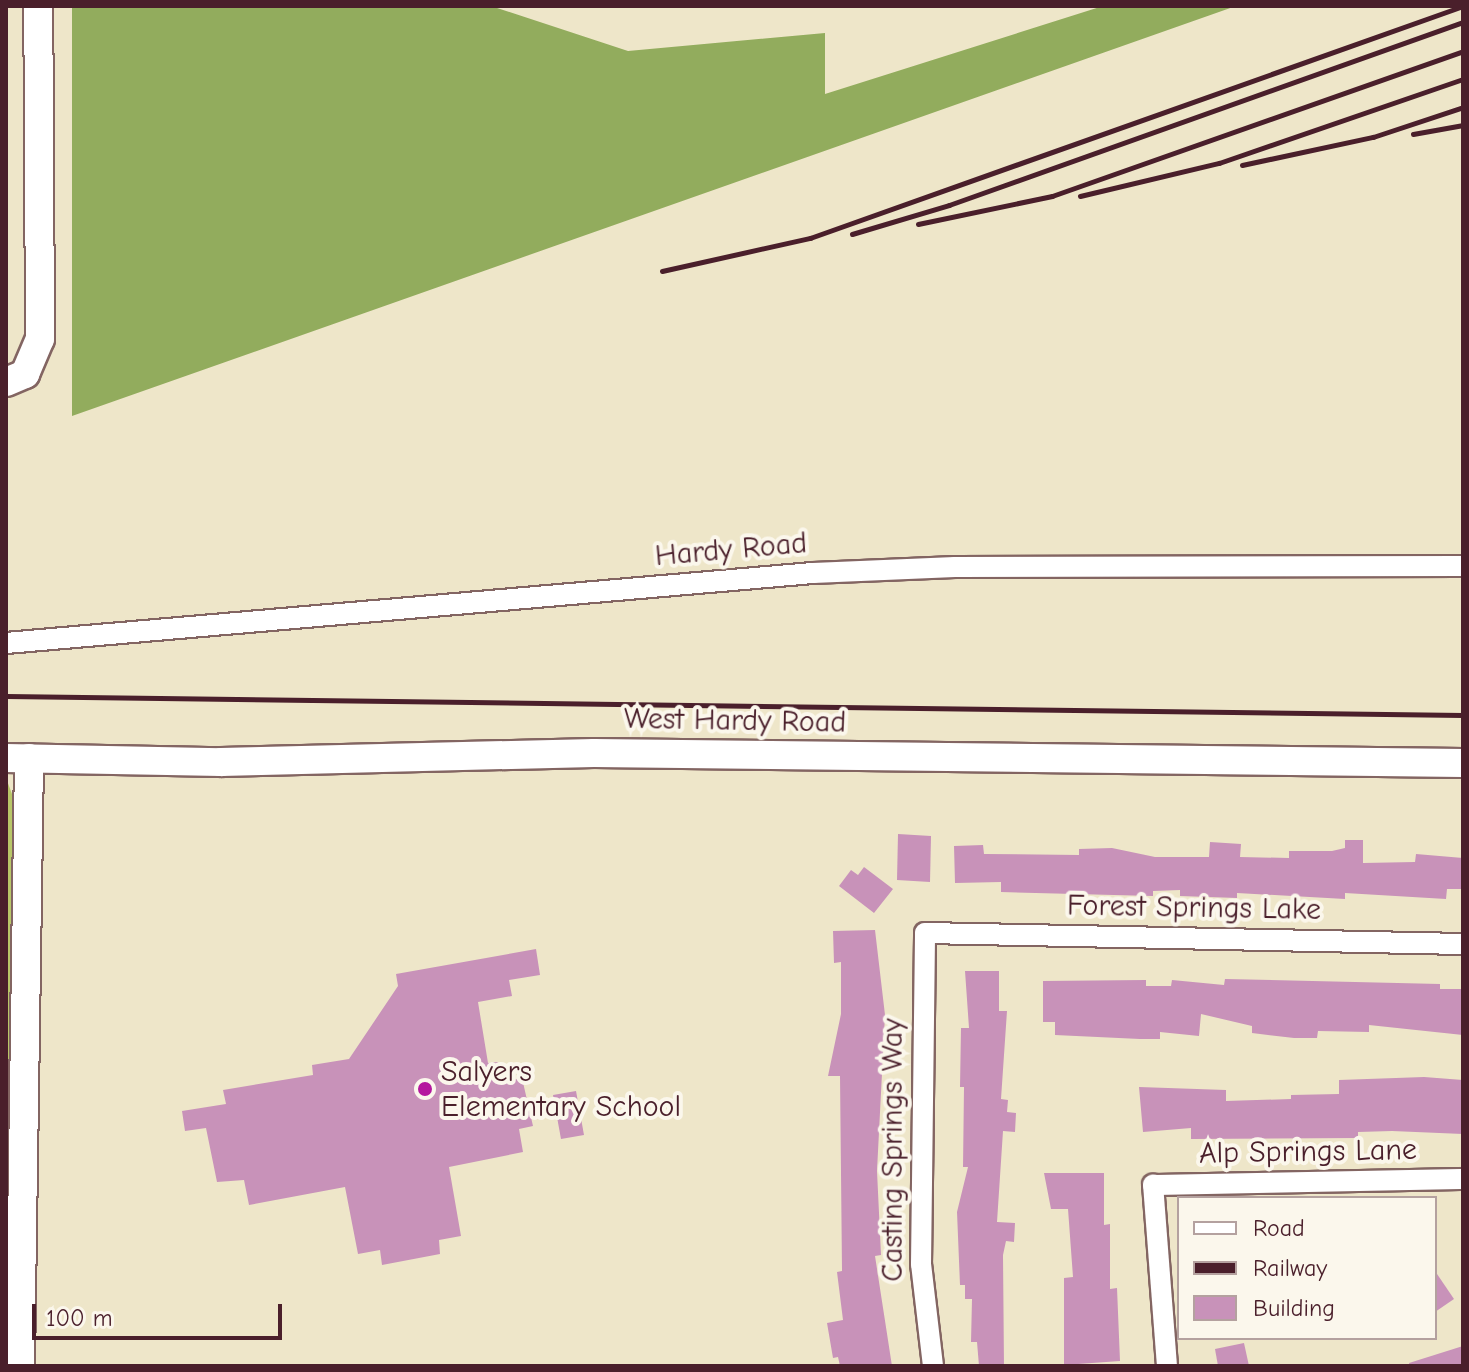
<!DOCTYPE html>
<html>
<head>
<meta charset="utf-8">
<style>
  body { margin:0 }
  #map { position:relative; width:1469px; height:1372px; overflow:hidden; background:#eee6c9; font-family:"Comic Neue",sans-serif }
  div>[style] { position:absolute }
  .green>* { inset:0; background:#b9c769 }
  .forest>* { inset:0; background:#92ac5d }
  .building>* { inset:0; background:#c892b9 }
  .roads { filter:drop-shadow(2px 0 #836562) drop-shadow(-2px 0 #836562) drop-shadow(0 2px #836562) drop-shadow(0 -2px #836562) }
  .street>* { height:20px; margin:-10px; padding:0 10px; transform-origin:10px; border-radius:10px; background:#fff }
  .secondary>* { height:28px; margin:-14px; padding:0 14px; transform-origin:14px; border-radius:14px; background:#fff }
  .rail>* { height:5px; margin:-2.5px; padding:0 2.5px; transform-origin:2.5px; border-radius:2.5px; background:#4a1f2b }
  .dots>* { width:22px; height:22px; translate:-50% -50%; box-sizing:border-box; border:4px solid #fbf7ec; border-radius:50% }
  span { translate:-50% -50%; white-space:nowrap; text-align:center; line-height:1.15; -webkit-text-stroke:8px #fbf7ec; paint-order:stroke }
  .street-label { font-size:30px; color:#4a1f2b }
  .poi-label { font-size:30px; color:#4a1f2b }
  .left { translate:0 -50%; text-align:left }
  .frame { position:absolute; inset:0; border:8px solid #4a1f2b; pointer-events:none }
  .legend { position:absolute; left:1177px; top:1196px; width:260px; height:144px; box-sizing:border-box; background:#fbf7ec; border:2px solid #b4a19f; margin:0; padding:10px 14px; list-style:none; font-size:24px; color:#4a1f2b }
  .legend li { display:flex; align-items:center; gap:16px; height:40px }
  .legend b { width:40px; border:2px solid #b4a19f }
  .scale { position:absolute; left:32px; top:1304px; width:250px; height:36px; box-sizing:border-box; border:4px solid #4a1f2b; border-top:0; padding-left:10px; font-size:24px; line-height:28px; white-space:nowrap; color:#4a1f2b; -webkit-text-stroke:6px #fbf7ec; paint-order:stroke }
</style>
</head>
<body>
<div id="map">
  <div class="green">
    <div style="clip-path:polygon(6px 778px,15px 802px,6px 1275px)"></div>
  </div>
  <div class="forest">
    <div style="clip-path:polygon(72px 6px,491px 6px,628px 51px,825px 33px,825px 94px,1103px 6px,1236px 6px,72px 416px)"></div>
  </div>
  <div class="building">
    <div style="clip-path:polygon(898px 834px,931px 836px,930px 882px,897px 880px)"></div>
    <div style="clip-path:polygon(1345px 840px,1363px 840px,1363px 863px,1415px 862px,1416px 854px,1463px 858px,1463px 889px,1447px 889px,1446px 899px,1345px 893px,1345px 899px,1237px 893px,1237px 898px,1180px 896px,1180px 890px,1153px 891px,1153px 896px,1001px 892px,1001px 882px,955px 883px,954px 846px,983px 845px,984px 854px,1079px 855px,1079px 849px,1112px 848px,1155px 857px,1209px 857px,1210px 842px,1241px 844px,1240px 857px,1289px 858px,1289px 851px,1332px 851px,1345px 848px)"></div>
    <div style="clip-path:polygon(864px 867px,893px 889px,874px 913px,839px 886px,851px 870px,858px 875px)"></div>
    <div style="clip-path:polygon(875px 930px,885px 1015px,877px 1171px,881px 1255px,875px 1256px,892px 1366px,840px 1366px,838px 1357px,833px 1358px,827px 1323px,843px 1320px,837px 1272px,842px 1271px,840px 1076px,828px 1076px,841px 1014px,841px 962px,834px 963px,833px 931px)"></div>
    <div style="clip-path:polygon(536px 949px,540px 975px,509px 980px,512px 996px,478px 1002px,488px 1063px,498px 1062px,502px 1082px,522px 1078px,533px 1126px,519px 1129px,523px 1152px,449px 1167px,461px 1236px,439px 1240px,440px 1254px,382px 1265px,380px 1250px,358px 1254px,345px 1187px,249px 1205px,244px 1180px,217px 1182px,206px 1128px,185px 1131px,182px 1111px,226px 1104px,223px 1090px,313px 1075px,312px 1065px,349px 1059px,398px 986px,396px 974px)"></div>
    <div style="clip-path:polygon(965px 971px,999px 971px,999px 1011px,1007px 1011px,1001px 1099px,1008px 1100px,1007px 1112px,1016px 1113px,1015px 1132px,1003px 1131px,997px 1222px,1015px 1223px,1014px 1242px,1006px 1241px,1003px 1255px,1004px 1366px,979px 1366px,977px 1342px,971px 1342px,972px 1299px,965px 1299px,965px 1285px,960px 1285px,957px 1212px,968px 1167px,963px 1167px,964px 1087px,960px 1087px,961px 1028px,969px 1028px)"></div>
    <div style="clip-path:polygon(1225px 979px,1440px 984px,1440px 989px,1463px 989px,1463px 1035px,1369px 1025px,1369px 1032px,1318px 1031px,1317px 1038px,1294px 1038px,1252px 1033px,1252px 1026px,1201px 1014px,1199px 1036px,1160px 1032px,1160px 1039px,1140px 1039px,1055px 1035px,1055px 1022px,1043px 1022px,1043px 981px,1146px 980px,1146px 986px,1171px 986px,1172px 980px,1224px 985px)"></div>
    <div style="clip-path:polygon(1424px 1077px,1463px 1080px,1463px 1134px,1392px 1131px,1358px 1132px,1358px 1138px,1191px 1139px,1191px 1128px,1143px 1132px,1139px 1087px,1226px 1090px,1226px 1101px,1291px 1099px,1291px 1095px,1339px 1094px,1339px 1080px)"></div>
    <div style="clip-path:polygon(576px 1091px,584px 1135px,561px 1139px,553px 1095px)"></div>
    <div style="clip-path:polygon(1044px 1173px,1104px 1173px,1104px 1225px,1110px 1224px,1110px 1289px,1117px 1288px,1120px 1361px,1064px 1365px,1064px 1278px,1073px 1277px,1068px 1209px,1051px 1209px)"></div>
    <div style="clip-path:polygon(1435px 1271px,1454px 1299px,1435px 1312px)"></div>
    <div style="clip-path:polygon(1244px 1343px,1249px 1366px,1218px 1366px,1215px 1349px)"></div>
    <div style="clip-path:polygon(1463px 1346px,1463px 1366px,1410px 1366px,1409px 1363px)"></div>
  </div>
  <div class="roads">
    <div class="street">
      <div style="left:6px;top:643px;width:810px;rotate:-4.96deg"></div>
      <div style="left:813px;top:573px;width:142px;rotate:-2.4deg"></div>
      <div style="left:955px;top:567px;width:508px;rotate:-0.11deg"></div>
      <div style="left:933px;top:1366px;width:103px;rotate:-96.7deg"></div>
      <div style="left:921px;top:1264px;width:331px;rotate:-89.3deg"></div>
      <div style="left:925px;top:933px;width:538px;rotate:1.17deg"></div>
      <div style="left:1167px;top:1366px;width:182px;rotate:-94.4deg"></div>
      <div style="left:1153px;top:1185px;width:310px;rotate:-1.1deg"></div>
    </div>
    <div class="secondary">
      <div style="left:6px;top:382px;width:21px;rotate:-23deg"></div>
      <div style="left:25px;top:374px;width:38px;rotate:-67deg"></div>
      <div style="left:40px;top:339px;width:333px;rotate:-90.3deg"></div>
      <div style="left:6px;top:758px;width:215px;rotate:1.1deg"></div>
      <div style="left:221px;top:762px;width:373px;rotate:-1.4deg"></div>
      <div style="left:594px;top:753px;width:869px;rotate:0.66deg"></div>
      <div style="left:20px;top:1366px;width:608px;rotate:-89.15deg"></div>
    </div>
  </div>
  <div class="rail">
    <div style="left:1413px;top:134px;width:51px;rotate:-10.2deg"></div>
    <div style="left:1242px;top:165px;width:134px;rotate:-12.1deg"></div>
    <div style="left:1373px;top:137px;width:95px;rotate:-18.4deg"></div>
    <div style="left:1080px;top:196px;width:143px;rotate:-13.4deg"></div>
    <div style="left:1219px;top:163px;width:258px;rotate:-19deg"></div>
    <div style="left:918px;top:224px;width:137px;rotate:-11.8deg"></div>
    <div style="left:1052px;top:196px;width:436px;rotate:-19.4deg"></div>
    <div style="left:852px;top:234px;width:101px;rotate:-16.6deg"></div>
    <div style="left:949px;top:205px;width:546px;rotate:-19.6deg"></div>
    <div style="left:662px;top:271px;width:152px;rotate:-12.6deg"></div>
    <div style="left:810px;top:238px;width:693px;rotate:-19.56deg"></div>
    <div style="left:6px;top:696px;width:1457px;rotate:0.75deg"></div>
  </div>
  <div class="dots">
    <div style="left:425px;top:1089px;background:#b5179e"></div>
  </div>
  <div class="street-label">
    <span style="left:731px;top:550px;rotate:-5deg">Hardy Road</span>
    <span style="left:735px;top:721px;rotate:1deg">West Hardy Road</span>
    <span style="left:1194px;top:908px;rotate:1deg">Forest Springs Lake</span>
    <span style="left:893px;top:1150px;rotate:-90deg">Casting Springs Way</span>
    <span style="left:1308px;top:1152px;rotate:-1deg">Alp Springs Lane</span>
  </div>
  <div class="poi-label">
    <span class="left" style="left:441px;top:1089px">Salyers<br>Elementary School</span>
  </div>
  <div class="frame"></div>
  <ul class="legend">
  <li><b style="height:10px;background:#fff"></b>Road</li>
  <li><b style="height:10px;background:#4a1f2b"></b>Railway</li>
  <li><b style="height:22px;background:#c892b9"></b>Building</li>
  </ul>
  <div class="scale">100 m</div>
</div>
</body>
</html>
